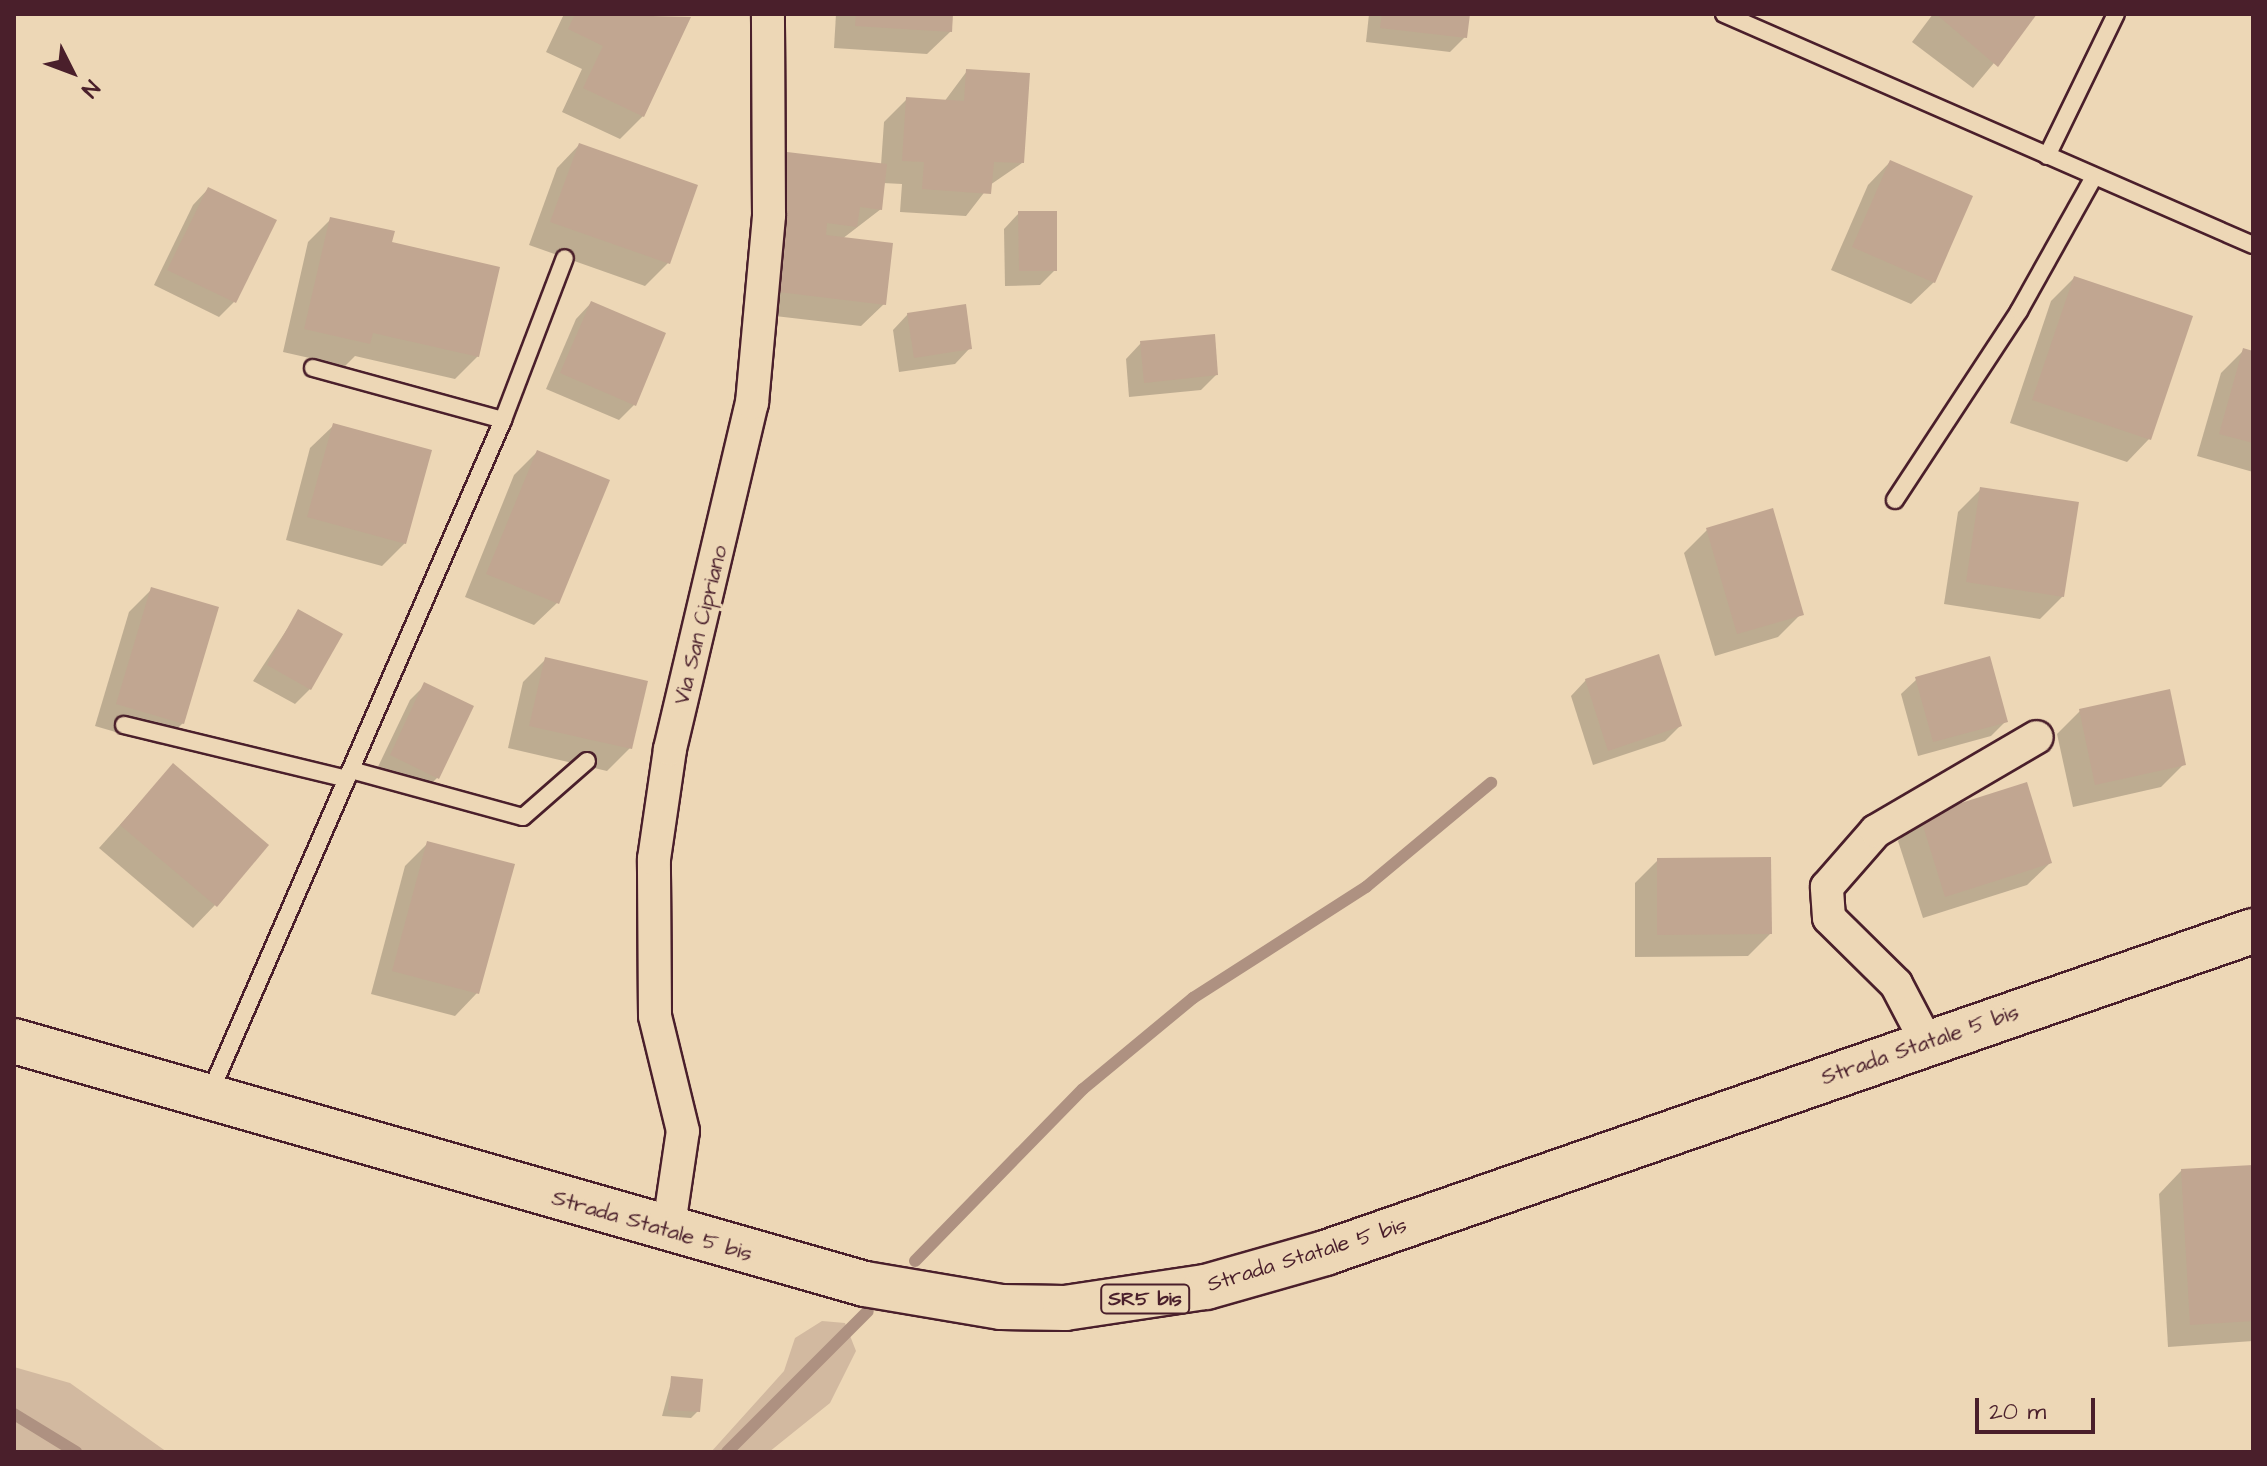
<!DOCTYPE html>
<html>
<head>
<meta charset="utf-8">
<style>
  body { margin:0 }
  #map { position:relative; width:2267px; height:1466px; overflow:hidden; background:#edd7b6; font-family:"Architects Daughter",sans-serif }
  div>[style] { position:absolute }
  .green>* { inset:0; background:#d2b9a0 }
  .shadow>* { inset:0; background:#0003 }
  .stream>* { height:12px; margin:-6px; padding:0 6px; transform-origin:6px; border-radius:6px; background:#ae9181 }
  .building>* { inset:0; background:#c1a691 }
  .roads { filter:drop-shadow(2px 0 #4a1f2b) drop-shadow(-2px 0 #4a1f2b) drop-shadow(0 2px #4a1f2b) drop-shadow(0 -2px #4a1f2b) }
  .service>* { height:16px; margin:-8px; padding:0 8px; transform-origin:8px; border-radius:8px; background:#edd7b6 }
  .minor>* { height:32px; margin:-16px; padding:0 16px; transform-origin:16px; border-radius:16px; background:#edd7b6 }
  .primary>* { height:44px; margin:-22px; padding:0 22px; transform-origin:22px; border-radius:22px; background:#edd7b6 }
  span { translate:-50% -50%; white-space:nowrap; text-align:center; line-height:1.15; -webkit-text-stroke:6px #edd7b6; paint-order:stroke }
  .shield-label span { padding:2px 6px; background:#edd7b6; border:2px solid; border-radius:6px; -webkit-text-stroke-width:0 }
  .shield-label { font-size:20px; color:#4a1f2b; font-weight:700 }
  .street-label { font-size:22px; color:#4a1f2b }
  .frame { position:absolute; inset:0; border:16px solid #4a1f2b; pointer-events:none }
  .north { position:absolute; left:32px; top:32px; width:80px; height:80px; -webkit-text-stroke:6px #edd7b6; paint-order:stroke; rotate:132deg; font-size:22px; font-weight:700; line-height:32px; text-align:center; color:#4a1f2b }
  .north::after { content:''; display:block; margin:auto; width:28px; height:36px; background:#4a1f2b; clip-path:polygon(50% 0,100% 100%,50% 72%,0 100%) }
  .scale { position:absolute; left:1975px; top:1398px; width:120px; height:36px; box-sizing:border-box; border:4px solid #4a1f2b; border-top:0; padding-left:10px; font-size:24px; line-height:28px; white-space:nowrap; color:#4a1f2b; -webkit-text-stroke:6px #edd7b6; paint-order:stroke }
</style>
</head>
<body>
<div id="map">
  <div class="green">
    <div style="clip-path:polygon(822px 1321px,845px 1323px,856px 1351px,830px 1403px,769px 1452px,711px 1452px,784px 1371px,795px 1338px)"></div>
    <div style="clip-path:polygon(14px 1367px,70px 1383px,167px 1452px,14px 1452px)"></div>
  </div>
  <div class="shadow">
    <div style="clip-path:polygon(564px 14px,689px 18px,643px 116px,620px 139px,562px 112px,582px 69px,546px 52px)"></div>
    <div style="clip-path:polygon(836px 14px,951px 14px,950px 32px,927px 54px,834px 48px)"></div>
    <div style="clip-path:polygon(1369px 14px,1468px 14px,1465px 37px,1450px 52px,1366px 42px)"></div>
    <div style="clip-path:polygon(1933px 14px,2035px 14px,1973px 88px,1912px 42px)"></div>
    <div style="clip-path:polygon(967px 71px,1022px 163px,990px 185px,966px 216px,900px 212px,902px 184px,883px 183px,881px 209px,842px 239px,884px 304px,861px 326px,748px 313px,765px 177px,788px 154px,881px 165px,884px 122px,907px 99px,944px 102px)"></div>
    <div style="clip-path:polygon(579px 145px,696px 186px,668px 263px,645px 286px,529px 245px,557px 168px)"></div>
    <div style="clip-path:polygon(1890px 162px,1934px 282px,1911px 304px,1831px 270px,1868px 185px)"></div>
    <div style="clip-path:polygon(208px 189px,234px 302px,219px 317px,154px 285px,193px 205px)"></div>
    <div style="clip-path:polygon(1019px 213px,1055px 270px,1040px 285px,1005px 286px,1004px 229px)"></div>
    <div style="clip-path:polygon(331px 219px,390px 244px,478px 356px,455px 379px,355px 356px,345px 366px,283px 352px,308px 242px)"></div>
    <div style="clip-path:polygon(2074px 278px,2149px 439px,2127px 462px,2010px 423px,2051px 301px)"></div>
    <div style="clip-path:polygon(591px 303px,634px 405px,619px 420px,546px 389px,576px 319px)"></div>
    <div style="clip-path:polygon(908px 314px,970px 348px,955px 364px,899px 372px,893px 330px)"></div>
    <div style="clip-path:polygon(1141px 343px,1216px 375px,1201px 390px,1129px 397px,1126px 359px)"></div>
    <div style="clip-path:polygon(2244px 350px,2253px 353px,2253px 472px,2197px 456px,2221px 373px)"></div>
    <div style="clip-path:polygon(333px 426px,405px 543px,382px 566px,286px 540px,310px 448px)"></div>
    <div style="clip-path:polygon(537px 452px,557px 603px,534px 625px,465px 597px,514px 475px)"></div>
    <div style="clip-path:polygon(1981px 489px,2063px 596px,2040px 619px,1944px 604px,1958px 512px)"></div>
    <div style="clip-path:polygon(1707px 530px,1801px 614px,1778px 637px,1715px 656px,1684px 553px)"></div>
    <div style="clip-path:polygon(152px 589px,183px 723px,160px 745px,95px 726px,129px 612px)"></div>
    <div style="clip-path:polygon(299px 611px,310px 689px,295px 704px,253px 681px)"></div>
    <div style="clip-path:polygon(546px 659px,630px 748px,607px 771px,508px 748px,523px 682px)"></div>
    <div style="clip-path:polygon(1917px 679px,2006px 721px,1991px 736px,1918px 756px,1901px 694px)"></div>
    <div style="clip-path:polygon(1586px 680px,1680px 726px,1665px 741px,1593px 765px,1571px 696px)"></div>
    <div style="clip-path:polygon(425px 685px,437px 778px,422px 793px,376px 771px,410px 700px)"></div>
    <div style="clip-path:polygon(2080px 711px,2184px 764px,2161px 787px,2073px 807px,2057px 734px)"></div>
    <div style="clip-path:polygon(173px 766px,215px 905px,193px 928px,99px 848px)"></div>
    <div style="clip-path:polygon(1921px 818px,2050px 863px,2027px 885px,1923px 918px,1898px 841px)"></div>
    <div style="clip-path:polygon(428px 843px,477px 993px,455px 1016px,371px 994px,405px 866px)"></div>
    <div style="clip-path:polygon(1658px 860px,1770px 934px,1748px 956px,1635px 957px,1635px 883px)"></div>
    <div style="clip-path:polygon(2253px 1167px,2253px 1341px,2168px 1347px,2159px 1194px,2181px 1171px)"></div>
    <div style="clip-path:polygon(672px 1379px,698px 1411px,691px 1418px,662px 1416px)"></div>
  </div>
  <div class="stream">
    <div style="left:915px;top:1261px;width:240px;rotate:-45.7deg"></div>
    <div style="left:1083px;top:1089px;width:143px;rotate:-39.6deg"></div>
    <div style="left:1193px;top:998px;width:206px;rotate:-32.7deg"></div>
    <div style="left:1366px;top:887px;width:163px;rotate:-39.8deg"></div>
    <div style="left:14px;top:1414px;width:73px;rotate:31.5deg"></div>
    <div style="left:727px;top:1452px;width:199px;rotate:-45deg"></div>
  </div>
  <div class="building">
    <div style="clip-path:polygon(575px 14px,691px 17px,644px 117px,583px 88px,603px 46px,568px 29px)"></div>
    <div style="clip-path:polygon(856px 14px,953px 14px,952px 32px,855px 26px)"></div>
    <div style="clip-path:polygon(1382px 14px,1470px 14px,1467px 38px,1380px 28px)"></div>
    <div style="clip-path:polygon(1936px 14px,2037px 14px,1998px 67px)"></div>
    <div style="clip-path:polygon(966px 69px,1030px 73px,1024px 163px,994px 162px,991px 194px,922px 189px,924px 162px,902px 161px,906px 97px,964px 101px)"></div>
    <div style="clip-path:polygon(579px 143px,698px 185px,670px 264px,550px 222px)"></div>
    <div style="clip-path:polygon(787px 152px,887px 164px,882px 210px,860px 207px,857px 227px,827px 223px,826px 235px,893px 243px,886px 305px,770px 291px)"></div>
    <div style="clip-path:polygon(1890px 160px,1973px 196px,1935px 283px,1852px 247px)"></div>
    <div style="clip-path:polygon(208px 187px,277px 220px,236px 303px,167px 270px)"></div>
    <div style="clip-path:polygon(1018px 211px,1057px 211px,1057px 271px,1019px 271px)"></div>
    <div style="clip-path:polygon(330px 217px,395px 231px,392px 242px,500px 267px,479px 357px,373px 333px,370px 344px,304px 329px)"></div>
    <div style="clip-path:polygon(2074px 276px,2193px 316px,2151px 440px,2032px 400px)"></div>
    <div style="clip-path:polygon(591px 301px,666px 333px,636px 406px,560px 373px)"></div>
    <div style="clip-path:polygon(966px 304px,972px 349px,914px 358px,907px 313px)"></div>
    <div style="clip-path:polygon(1215px 334px,1218px 375px,1144px 383px,1140px 341px)"></div>
    <div style="clip-path:polygon(2243px 348px,2253px 351px,2253px 443px,2219px 434px)"></div>
    <div style="clip-path:polygon(333px 423px,432px 450px,406px 544px,307px 517px)"></div>
    <div style="clip-path:polygon(537px 450px,610px 480px,559px 604px,486px 574px)"></div>
    <div style="clip-path:polygon(1980px 487px,2079px 502px,2064px 597px,1966px 582px)"></div>
    <div style="clip-path:polygon(1773px 508px,1804px 615px,1737px 634px,1706px 528px)"></div>
    <div style="clip-path:polygon(151px 587px,219px 607px,184px 724px,116px 704px)"></div>
    <div style="clip-path:polygon(298px 609px,343px 634px,311px 690px,267px 665px)"></div>
    <div style="clip-path:polygon(1659px 654px,1682px 726px,1608px 751px,1585px 679px)"></div>
    <div style="clip-path:polygon(1990px 656px,2008px 722px,1933px 742px,1915px 677px)"></div>
    <div style="clip-path:polygon(545px 657px,648px 681px,632px 749px,529px 726px)"></div>
    <div style="clip-path:polygon(424px 682px,474px 706px,439px 779px,390px 755px)"></div>
    <div style="clip-path:polygon(2170px 689px,2186px 765px,2095px 785px,2079px 709px)"></div>
    <div style="clip-path:polygon(173px 763px,269px 845px,217px 907px,120px 825px)"></div>
    <div style="clip-path:polygon(2027px 782px,2052px 863px,1945px 897px,1920px 816px)"></div>
    <div style="clip-path:polygon(427px 841px,515px 864px,479px 994px,392px 971px)"></div>
    <div style="clip-path:polygon(1771px 857px,1772px 934px,1657px 935px,1657px 858px)"></div>
    <div style="clip-path:polygon(2253px 1165px,2253px 1321px,2190px 1325px,2181px 1169px)"></div>
    <div style="clip-path:polygon(671px 1376px,703px 1379px,700px 1412px,668px 1410px)"></div>
  </div>
  <div class="roads">
    <div class="service">
      <div style="left:1724px;top:14px;width:577px;rotate:23.59deg"></div>
      <div style="left:2047px;top:156px;width:158px;rotate:-64.1deg"></div>
      <div style="left:313px;top:368px;width:197px;rotate:15.3deg"></div>
      <div style="left:1895px;top:500px;width:226px;rotate:-56.7deg"></div>
      <div style="left:2019px;top:311px;width:154px;rotate:-60.8deg"></div>
      <div style="left:124px;top:725px;width:229px;rotate:13.6deg"></div>
      <div style="left:351px;top:770px;width:178px;rotate:15.3deg"></div>
      <div style="left:523px;top:817px;width:85px;rotate:-41.2deg"></div>
      <div style="left:209px;top:1095px;width:736px;rotate:-66.46deg"></div>
      <div style="left:503px;top:420px;width:173px;rotate:-69.1deg"></div>
    </div>
    <div class="minor">
      <div style="left:1927px;top:1043px;width:67px;rotate:-117.7deg"></div>
      <div style="left:1896px;top:984px;width:94px;rotate:-135.4deg"></div>
      <div style="left:1829px;top:918px;width:31px;rotate:-94deg"></div>
      <div style="left:1827px;top:887px;width:74px;rotate:-48.8deg"></div>
      <div style="left:1876px;top:831px;width:186px;rotate:-30.3deg"></div>
      <div style="left:668px;top:1232px;width:102px;rotate:-81.6deg"></div>
      <div style="left:683px;top:1131px;width:118px;rotate:-103.7deg"></div>
      <div style="left:655px;top:1016px;width:157px;rotate:-90.4deg"></div>
      <div style="left:654px;top:859px;width:111px;rotate:-81.7deg"></div>
      <div style="left:670px;top:749px;width:356px;rotate:-76.7deg"></div>
      <div style="left:752px;top:403px;width:189px;rotate:-84.8deg"></div>
      <div style="left:769px;top:215px;width:201px;rotate:-90.3deg"></div>
    </div>
    <div class="primary">
      <div style="left:14px;top:1041px;width:885px;rotate:15.94deg"></div>
      <div style="left:865px;top:1284px;width:138px;rotate:9.6deg"></div>
      <div style="left:1001px;top:1307px;width:64px;rotate:0.9deg"></div>
      <div style="left:1065px;top:1308px;width:143px;rotate:-8.5deg"></div>
      <div style="left:1206px;top:1287px;width:124px;rotate:-15.9deg"></div>
      <div style="left:1325px;top:1253px;width:982px;rotate:-19.14deg"></div>
    </div>
  </div>
  <div class="shield-label">
    <span style="left:1145px;top:1299px">SR5 bis</span>
  </div>
  <div class="street-label">
    <span style="left:701px;top:625px;rotate:-76deg">Via San Cipriano</span>
    <span style="left:1920px;top:1045px;rotate:-19deg">Strada Statale 5 bis</span>
    <span style="left:652px;top:1226px;rotate:16deg">Strada Statale 5 bis</span>
    <span style="left:1307px;top:1255px;rotate:-17deg">Strada Statale 5 bis</span>
  </div>
  <div class="frame"></div>
  <div class="north">N</div>
  <div class="scale">20 m</div>
</div>
</body>
</html>
